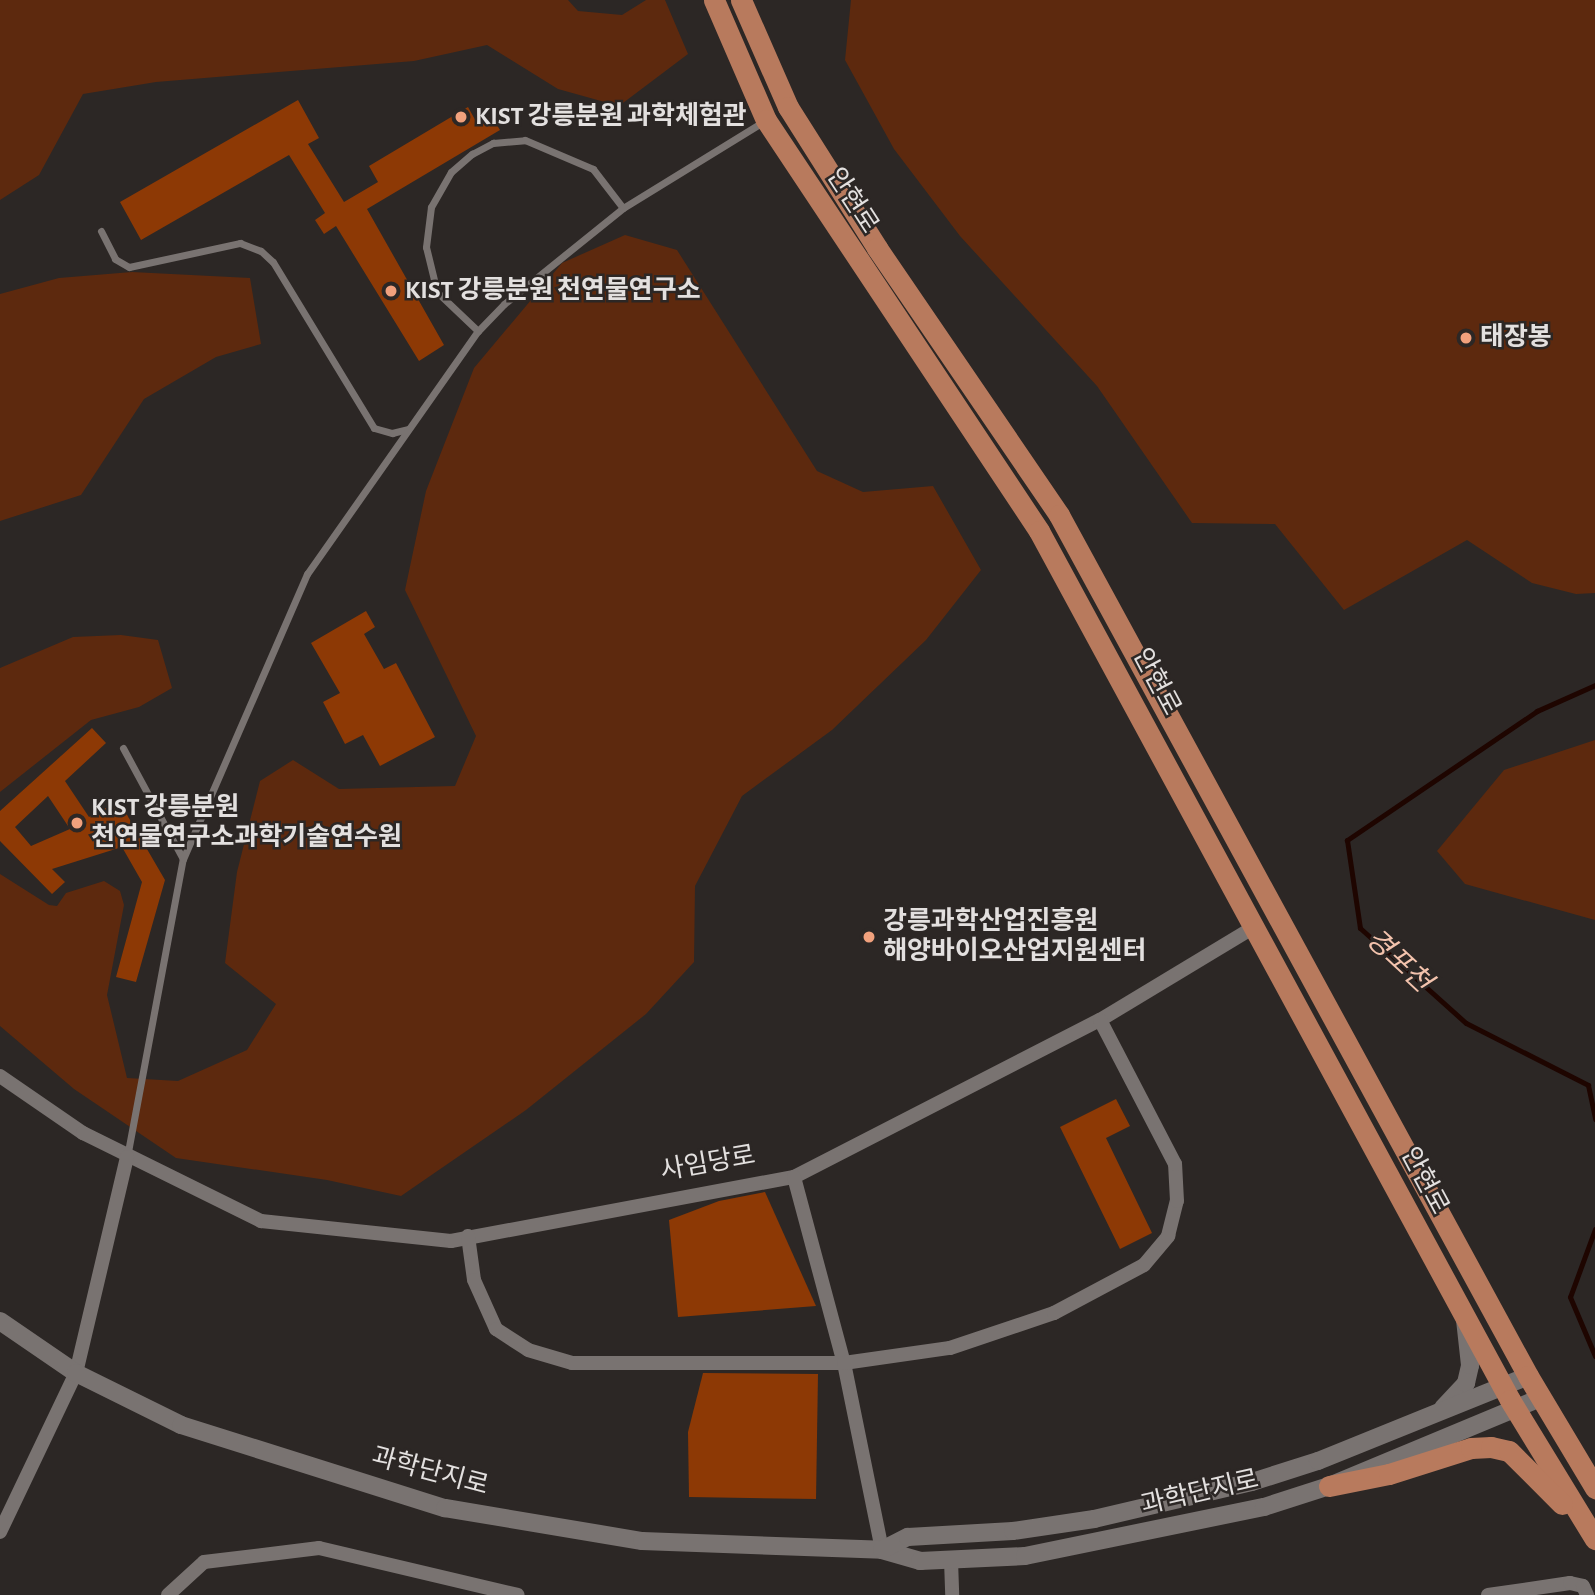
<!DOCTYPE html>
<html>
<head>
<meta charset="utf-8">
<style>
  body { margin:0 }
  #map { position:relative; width:1595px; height:1595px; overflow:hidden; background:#2c2725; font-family:"Alegreya Sans","Noto Sans KR",sans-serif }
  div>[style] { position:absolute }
  .green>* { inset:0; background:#5d290e }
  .stream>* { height:5px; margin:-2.5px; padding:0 2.5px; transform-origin:2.5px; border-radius:2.5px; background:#1e0500 }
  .building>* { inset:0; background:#8d3905 }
  .service>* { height:7px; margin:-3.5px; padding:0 3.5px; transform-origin:3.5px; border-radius:3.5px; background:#797371 }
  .minor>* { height:14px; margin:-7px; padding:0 7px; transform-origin:7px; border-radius:7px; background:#797371 }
  .tertiary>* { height:18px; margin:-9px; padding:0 9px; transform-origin:9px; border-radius:9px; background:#797371 }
  .trunk>* { height:21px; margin:-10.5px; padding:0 10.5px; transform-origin:10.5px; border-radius:10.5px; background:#b87a5d }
  .dots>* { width:19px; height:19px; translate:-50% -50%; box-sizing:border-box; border:4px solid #2c2725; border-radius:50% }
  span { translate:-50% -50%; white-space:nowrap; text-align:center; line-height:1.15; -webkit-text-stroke:5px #2c2725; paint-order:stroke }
  .poi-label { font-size:26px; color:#e3e0df; font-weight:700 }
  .left { translate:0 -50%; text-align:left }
  .street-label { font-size:26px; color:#e3e0df }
  .water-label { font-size:28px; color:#f3c3ad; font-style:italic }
</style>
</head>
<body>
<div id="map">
  <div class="green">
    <div style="clip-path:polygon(0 0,568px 0,578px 11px,622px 15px,646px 0,665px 0,688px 54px,619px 106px,558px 89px,487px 45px,414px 61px,156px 82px,83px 94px,39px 175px,0 200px)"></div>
    <div style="clip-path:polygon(851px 0,1595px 0,1595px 593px,1576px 594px,1532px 583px,1467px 540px,1344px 610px,1275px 524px,1192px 523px,1097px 386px,960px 236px,894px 149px,845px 60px)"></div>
    <div style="clip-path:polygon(625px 235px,677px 250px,817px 471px,863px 492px,933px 486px,981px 570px,926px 640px,832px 730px,742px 796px,695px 886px,694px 962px,646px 1014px,526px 1110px,401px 1196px,327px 1180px,176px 1158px,74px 1089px,0 1026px,0 874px,49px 905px,57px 906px,66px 893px,104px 881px,120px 891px,124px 905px,107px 995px,127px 1078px,178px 1081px,247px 1050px,276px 1004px,225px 963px,237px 872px,260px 781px,293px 760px,339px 789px,455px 786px,476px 736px,405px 590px,426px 491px,474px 368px,562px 263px)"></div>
    <div style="clip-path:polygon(132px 272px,250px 278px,261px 344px,216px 357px,144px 399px,81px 495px,0 521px,0 294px,59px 278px)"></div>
    <div style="clip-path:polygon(121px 635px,158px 640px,172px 688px,139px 707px,91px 720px,0 792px,0 668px,73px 637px)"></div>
    <div style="clip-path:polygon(1595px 740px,1595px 920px,1465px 884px,1437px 851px,1504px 770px)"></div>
  </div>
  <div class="stream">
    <div style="left:1595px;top:685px;width:64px;rotate:155.9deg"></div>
    <div style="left:1537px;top:711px;width:230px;rotate:145.8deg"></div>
    <div style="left:1347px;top:840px;width:89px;rotate:81.6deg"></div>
    <div style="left:1360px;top:928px;width:142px;rotate:41.9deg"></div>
    <div style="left:1466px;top:1023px;width:137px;rotate:26.9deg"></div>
    <div style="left:1588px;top:1085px;width:35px;rotate:78deg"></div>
    <div style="left:1595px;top:1229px;width:72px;rotate:110.2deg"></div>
    <div style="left:1570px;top:1297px;width:64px;rotate:67deg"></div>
  </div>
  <div class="building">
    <div style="clip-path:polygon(298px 100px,319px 138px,308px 144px,344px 202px,378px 182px,369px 166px,468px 107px,478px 125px,492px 117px,500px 130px,367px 209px,444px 345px,419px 361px,336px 226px,324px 234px,315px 220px,325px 213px,289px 155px,141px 240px,120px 202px)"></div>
    <div style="clip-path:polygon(366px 611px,375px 627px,364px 634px,384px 669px,396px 663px,435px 737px,380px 766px,363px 735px,345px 744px,323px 702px,340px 693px,311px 643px)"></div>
    <div style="clip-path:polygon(evenodd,92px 728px,106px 743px,65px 781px,89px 817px,119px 801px,165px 880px,136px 982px,116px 977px,142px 882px,122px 847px,52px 869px,65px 882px,52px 894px,0 841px,0 811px,92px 728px,48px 796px,70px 829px,31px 846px,15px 827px,48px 796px)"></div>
    <div style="clip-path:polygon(1116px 1099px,1130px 1126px,1106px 1138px,1152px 1233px,1120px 1249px,1060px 1127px)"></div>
    <div style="clip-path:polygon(765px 1192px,816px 1306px,678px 1317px,669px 1220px,719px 1201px)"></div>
    <div style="clip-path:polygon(703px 1373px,818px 1374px,816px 1499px,689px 1497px,688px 1432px)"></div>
  </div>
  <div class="service">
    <div style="left:101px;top:231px;width:31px;rotate:63deg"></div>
    <div style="left:115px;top:259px;width:16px;rotate:30deg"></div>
    <div style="left:129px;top:267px;width:114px;rotate:-12.2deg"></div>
    <div style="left:240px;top:243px;width:22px;rotate:21deg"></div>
    <div style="left:261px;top:251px;width:16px;rotate:43deg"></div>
    <div style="left:273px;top:262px;width:194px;rotate:58.7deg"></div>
    <div style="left:374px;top:428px;width:19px;rotate:16deg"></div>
    <div style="left:392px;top:433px;width:16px;rotate:-14deg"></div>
    <div style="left:478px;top:331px;width:57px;rotate:-136.4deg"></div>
    <div style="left:437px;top:292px;width:46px;rotate:-103.7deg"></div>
    <div style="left:426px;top:247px;width:40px;rotate:-82.9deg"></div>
    <div style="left:431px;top:207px;width:40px;rotate:-60.3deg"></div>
    <div style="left:451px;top:172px;width:28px;rotate:-41deg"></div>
    <div style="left:472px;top:154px;width:24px;rotate:-28deg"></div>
    <div style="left:493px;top:143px;width:32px;rotate:-5deg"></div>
    <div style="left:525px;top:140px;width:74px;rotate:23.1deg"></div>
    <div style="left:593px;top:169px;width:49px;rotate:52.4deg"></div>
    <div style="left:123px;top:748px;width:126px;rotate:61.6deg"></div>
    <div style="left:127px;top:1157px;width:303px;rotate:-79.4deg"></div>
    <div style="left:183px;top:859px;width:311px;rotate:-66.5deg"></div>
    <div style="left:307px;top:574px;width:297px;rotate:-54.9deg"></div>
    <div style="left:478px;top:331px;width:37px;rotate:-46deg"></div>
    <div style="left:504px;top:304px;width:153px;rotate:-38.9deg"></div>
    <div style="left:623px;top:208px;width:164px;rotate:-31.6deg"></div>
  </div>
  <div class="minor">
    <div style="left:0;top:1076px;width:101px;rotate:34.5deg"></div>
    <div style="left:83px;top:1133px;width:199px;rotate:26.3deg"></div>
    <div style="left:261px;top:1221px;width:191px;rotate:6deg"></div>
    <div style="left:451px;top:1241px;width:349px;rotate:-10.6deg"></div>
    <div style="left:794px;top:1177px;width:344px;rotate:-27.2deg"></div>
    <div style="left:1100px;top:1020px;width:180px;rotate:-31.1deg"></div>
    <div style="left:794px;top:1177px;width:193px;rotate:75deg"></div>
    <div style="left:844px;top:1363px;width:191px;rotate:78.5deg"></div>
    <div style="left:468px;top:1236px;width:44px;rotate:82.2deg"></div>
    <div style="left:474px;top:1280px;width:54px;rotate:65.8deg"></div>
    <div style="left:496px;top:1329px;width:38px;rotate:33deg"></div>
    <div style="left:528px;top:1350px;width:46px;rotate:16.5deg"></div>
    <div style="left:572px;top:1363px;width:272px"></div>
    <div style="left:844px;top:1363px;width:107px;rotate:-8.1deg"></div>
    <div style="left:950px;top:1348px;width:110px;rotate:-18.6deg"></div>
    <div style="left:1054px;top:1313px;width:102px;rotate:-28.1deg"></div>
    <div style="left:1144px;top:1265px;width:38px;rotate:-50deg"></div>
    <div style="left:1168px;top:1236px;width:36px;rotate:-76deg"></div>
    <div style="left:1177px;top:1201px;width:37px;rotate:-93deg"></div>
    <div style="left:1175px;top:1164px;width:162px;rotate:-117.5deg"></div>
    <div style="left:0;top:1532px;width:176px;rotate:-64.5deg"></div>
    <div style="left:76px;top:1373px;width:222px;rotate:-76.7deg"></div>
    <div style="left:951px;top:1560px;width:35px;rotate:88deg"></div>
    <div style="left:168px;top:1595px;width:49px;rotate:-42.5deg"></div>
    <div style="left:204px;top:1562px;width:116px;rotate:-6.9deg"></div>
    <div style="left:319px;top:1548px;width:204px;rotate:13.3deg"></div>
    <div style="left:1488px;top:1595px;width:83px;rotate:-8.3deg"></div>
    <div style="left:1570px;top:1583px;width:13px;rotate:13deg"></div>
    <div style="left:1583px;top:1586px;width:10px;rotate:66deg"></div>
  </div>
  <div class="tertiary">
    <div style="left:0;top:1321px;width:92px;rotate:34.4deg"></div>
    <div style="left:76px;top:1373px;width:117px;rotate:26.3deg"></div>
    <div style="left:181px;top:1425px;width:277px;rotate:17.5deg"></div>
    <div style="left:445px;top:1508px;width:200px;rotate:9.5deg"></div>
    <div style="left:642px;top:1541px;width:240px;rotate:2.1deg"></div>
    <div style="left:882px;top:1550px;width:40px;rotate:16deg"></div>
    <div style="left:920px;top:1561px;width:105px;rotate:-2.7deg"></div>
    <div style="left:1025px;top:1556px;width:244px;rotate:-11.6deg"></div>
    <div style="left:1264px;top:1507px;width:68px;rotate:-17.9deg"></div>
    <div style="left:1329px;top:1486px;width:229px;rotate:-22.6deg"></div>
    <div style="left:1443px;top:1408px;width:34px;rotate:-47deg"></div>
    <div style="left:1466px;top:1383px;width:18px;rotate:-77deg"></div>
    <div style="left:1470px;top:1365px;width:45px;rotate:-96.3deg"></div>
    <div style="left:882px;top:1550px;width:29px;rotate:-27deg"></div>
    <div style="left:908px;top:1537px;width:105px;rotate:-3.3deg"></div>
    <div style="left:1013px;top:1531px;width:82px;rotate:-8.4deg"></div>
    <div style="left:1094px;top:1519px;width:162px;rotate:-13.2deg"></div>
    <div style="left:1252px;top:1482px;width:69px;rotate:-17.7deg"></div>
    <div style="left:1318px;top:1461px;width:227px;rotate:-22deg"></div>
  </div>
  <div class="trunk">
    <div style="left:714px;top:0;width:131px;rotate:66.6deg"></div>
    <div style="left:766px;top:120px;width:493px;rotate:56.4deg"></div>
    <div style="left:1039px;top:531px;width:988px;rotate:61.54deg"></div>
    <div style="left:1510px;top:1400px;width:163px;rotate:58.6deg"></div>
    <div style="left:741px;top:0;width:117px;rotate:66.3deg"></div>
    <div style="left:788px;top:107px;width:167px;rotate:57.7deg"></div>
    <div style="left:877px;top:248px;width:323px;rotate:55.7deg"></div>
    <div style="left:1059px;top:515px;width:980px;rotate:61.42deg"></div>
    <div style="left:1528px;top:1376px;width:131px;rotate:59.1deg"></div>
    <div style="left:1329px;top:1486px;width:61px;rotate:-11.3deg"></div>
    <div style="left:1389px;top:1474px;width:86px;rotate:-17.6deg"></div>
    <div style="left:1471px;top:1448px;width:20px;rotate:-3deg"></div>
    <div style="left:1491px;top:1447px;width:18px;rotate:13deg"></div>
    <div style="left:1509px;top:1451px;width:75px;rotate:45deg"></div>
  </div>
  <div class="dots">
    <div style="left:461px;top:117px;background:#f1a17d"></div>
    <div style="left:391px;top:291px;background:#f1a17d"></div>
    <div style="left:1466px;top:338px;background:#f1a17d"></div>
    <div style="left:77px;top:823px;background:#f1a17d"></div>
    <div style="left:869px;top:937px;background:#f1a17d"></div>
  </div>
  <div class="poi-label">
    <span class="left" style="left:475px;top:117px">KIST 강릉분원 과학체험관</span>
    <span class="left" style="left:405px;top:291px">KIST 강릉분원 천연물연구소</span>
    <span class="left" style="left:1480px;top:338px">태장봉</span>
    <span class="left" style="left:91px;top:823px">KIST 강릉분원<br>천연물연구소과학기술연수원</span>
    <span class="left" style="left:883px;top:937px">강릉과학산업진흥원<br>해양바이오산업지원센터</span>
  </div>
  <div class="street-label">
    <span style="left:852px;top:201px;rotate:57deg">안현로</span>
    <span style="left:1156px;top:682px;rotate:62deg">안현로</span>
    <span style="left:708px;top:1164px;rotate:-10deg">사임당로</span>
    <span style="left:1424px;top:1181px;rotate:62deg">안현로</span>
    <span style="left:430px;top:1472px;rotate:15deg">과학단지로</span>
    <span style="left:1200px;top:1493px;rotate:-13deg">과학단지로</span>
  </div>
  <div class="water-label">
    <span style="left:1398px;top:961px;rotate:43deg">경포천</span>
  </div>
</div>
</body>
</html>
